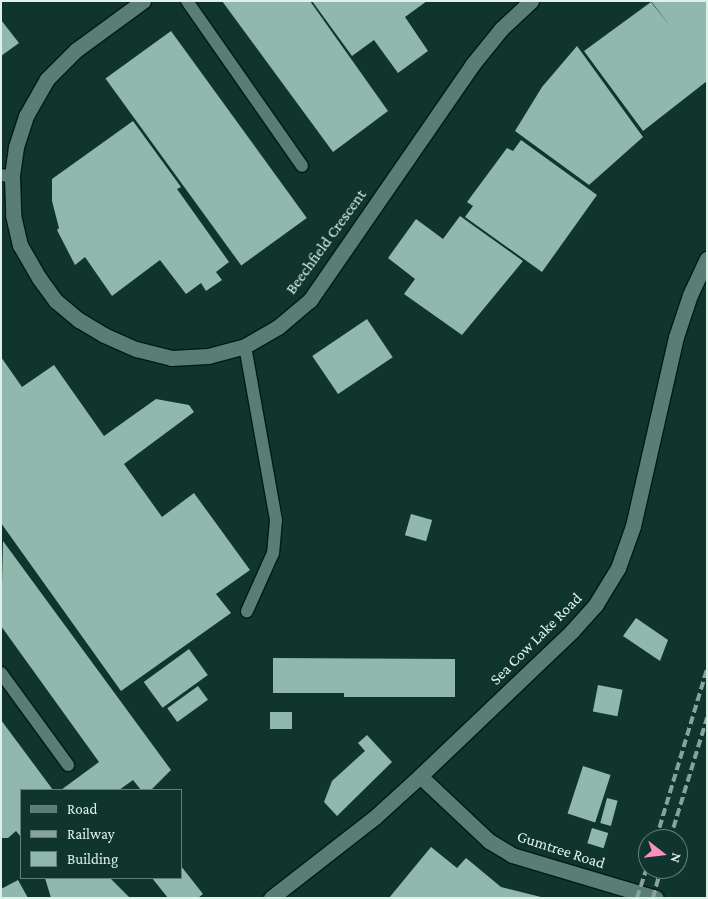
<!DOCTYPE html>
<html>
<head>
<meta charset="utf-8">
<style>
  body { margin:0 }
  #map { position:relative; width:708px; height:899px; overflow:hidden; background:#10352c; font-family:"Crimson Pro",serif }
  div>[style] { position:absolute }
  .building>* { inset:0; background:#91b8ac; transform-origin:0 0 }
  .roads { filter:drop-shadow(1px 0 #011b14) drop-shadow(-1px 0 #011b14) drop-shadow(0 1px #011b14) drop-shadow(0 -1px #011b14) }
  .lane>* { height:12px; margin:-6px; padding:0 6px; transform-origin:6px; border-radius:6px; background:#597e73 }
  .street>* { height:15px; margin:-7.5px; padding:0 7.5px; transform-origin:7.5px; border-radius:7.5px; background:#597e73 }
  .rail>* { height:4px; margin-top:-2px; transform-origin:0; background:repeating-linear-gradient(90deg,#88a39c 0 8px,transparent 0 12px) }
  span { translate:-50% -50%; white-space:nowrap; text-align:center; line-height:1.15; -webkit-text-stroke:5px #10352c; paint-order:stroke }
  .street-label { font-size:16px; color:#def2eb }
  .frame { position:absolute; inset:0; border:2px solid #def2eb; pointer-events:none }
  .legend { position:absolute; left:20px; top:789px; width:162px; height:90px; box-sizing:border-box; background:#10352c; border:1px solid #628178; margin:0; padding:6px 9px; list-style:none; font-size:15px; color:#def2eb }
  .legend li { display:flex; align-items:center; gap:10px; height:25px }
  .legend b { width:25px; border:1px solid #628178 }
  .north { position:absolute; left:638px; top:829px; width:50px; height:50px; box-sizing:border-box; background:#10352c; border:1px solid #628178; border-radius:50%; rotate:106deg; font-size:14px; font-weight:700; line-height:20px; text-align:center; color:#def2eb }
  .north::after { content:''; display:block; margin:auto; width:18px; height:22px; background:#fe8ebd; clip-path:polygon(50% 0,100% 100%,50% 72%,0 100%) }
</style>
</head>
<body>
<div id="map">
  <div class="building">
    <div style="clip-path:polygon(222px 1px,310px 1px,388px 111px,333px 152px)"></div>
    <div style="clip-path:polygon(312px 1px,427px 1px,405px 17px,428px 51px,398px 73px,374px 40px,352px 56px)"></div>
    <div style="clip-path:polygon(651px 1px,707px 2px,707px 81px,643px 131px,584px 51px,651px 2px,670px 26px)"></div>
    <div style="clip-path:polygon(1px 20px,19px 43px,1px 56px)"></div>
    <div style="left:171px;top:31px;width:231px;height:81px;rotate:54deg"></div>
    <div style="clip-path:polygon(577px 46px,643px 137px,589px 185px,515px 131px,542px 87px)"></div>
    <div style="clip-path:polygon(133px 121px,181px 187px,177px 189px,229px 262px,216px 272px,222px 280px,206px 291px,201px 283px,186px 294px,160px 260px,112px 296px,85px 257px,75px 265px,57px 230px,59px 228px,52px 201px,52px 179px)"></div>
    <div style="clip-path:polygon(521px 140px,597px 195px,542px 272px,465px 217px,473px 206px,467px 202px,507px 148px,513px 151px)"></div>
    <div style="clip-path:polygon(460px 216px,523px 261px,462px 335px,404px 294px,415px 279px,388px 258px,416px 219px,443px 239px)"></div>
    <div style="left:367px;top:319px;width:46px;height:66px;rotate:56deg"></div>
    <div style="clip-path:polygon(1px 357px,22px 387px,54px 365px,104px 436px,156px 399px,189px 405px,194px 412px,124px 464px,162px 517px,194px 493px,250px 570px,216px 594px,231px 613px,121px 691px,1px 523px)"></div>
    <div style="left:411px;top:514px;width:22px;height:22px;rotate:16deg"></div>
    <div style="clip-path:polygon(3px 541px,171px 770px,151px 790px,141px 790px,133px 780px,119px 790px,61px 790px,99px 762px,1px 626px)"></div>
    <div style="clip-path:polygon(636px 618px,668px 640px,660px 661px,623px 636px)"></div>
    <div style="left:189px;top:649px;width:32px;height:56px;rotate:54deg"></div>
    <div style="clip-path:polygon(273px 658px,455px 659px,455px 697px,344px 697px,344px 693px,273px 693px)"></div>
    <div style="left:598px;top:685px;width:25px;height:27px;rotate:11deg"></div>
    <div style="left:198px;top:686px;width:17px;height:38px;rotate:54deg"></div>
    <div style="left:270px;top:712px;width:22px;height:17px"></div>
    <div style="clip-path:polygon(1px 720px,53px 790px,21px 790px,21px 837px,16px 831px,8px 838px,1px 838px)"></div>
    <div style="clip-path:polygon(367px 735px,392px 762px,337px 816px,324px 802px,332px 781px,365px 751px,358px 743px)"></div>
    <div style="left:583px;top:766px;width:29px;height:50px;rotate:18deg"></div>
    <div style="left:607px;top:798px;width:11px;height:26px;rotate:15deg"></div>
    <div style="left:592px;top:828px;width:17px;height:16px;rotate:17deg"></div>
    <div style="clip-path:polygon(431px 847px,457px 868px,466px 858px,501px 887px,545px 898px,389px 898px)"></div>
    <div style="clip-path:polygon(181px 866px,203px 894px,198px 898px,168px 898px,152px 878px,181px 878px)"></div>
    <div style="clip-path:polygon(45px 878px,110px 878px,130px 898px,51px 898px)"></div>
    <div style="clip-path:polygon(18px 880px,28px 898px,1px 898px,1px 889px)"></div>
  </div>
  <div class="roads">
    <div class="lane">
      <div style="left:187px;top:1px;width:201px;rotate:55.1deg"></div>
      <div style="left:1px;top:175px;width:11px;rotate:10deg"></div>
      <div style="left:245px;top:346px;width:177px;rotate:79.9deg"></div>
      <div style="left:276px;top:520px;width:33px;rotate:95deg"></div>
      <div style="left:273px;top:553px;width:64px;rotate:114.1deg"></div>
      <div style="left:1px;top:673px;width:114px;rotate:53.9deg"></div>
    </div>
    <div class="street">
      <div style="left:143px;top:1px;width:83px;rotate:143.8deg"></div>
      <div style="left:76px;top:50px;width:41px;rotate:135deg"></div>
      <div style="left:47px;top:79px;width:43px;rotate:119.6deg"></div>
      <div style="left:26px;top:116px;width:33px;rotate:108deg"></div>
      <div style="left:16px;top:147px;width:30px;rotate:98deg"></div>
      <div style="left:12px;top:177px;width:38px;rotate:88deg"></div>
      <div style="left:13px;top:215px;width:31px;rotate:77deg"></div>
      <div style="left:20px;top:245px;width:38px;rotate:60deg"></div>
      <div style="left:39px;top:278px;width:29px;rotate:54deg"></div>
      <div style="left:56px;top:301px;width:30px;rotate:40deg"></div>
      <div style="left:79px;top:320px;width:29px;rotate:31deg"></div>
      <div style="left:104px;top:335px;width:35px;rotate:24deg"></div>
      <div style="left:136px;top:349px;width:36px;rotate:14deg"></div>
      <div style="left:171px;top:358px;width:37px;rotate:-3deg"></div>
      <div style="left:208px;top:356px;width:38px;rotate:-15deg"></div>
      <div style="left:245px;top:346px;width:38px;rotate:-30deg"></div>
      <div style="left:278px;top:327px;width:42px;rotate:-40.2deg"></div>
      <div style="left:310px;top:300px;width:285px;rotate:-55.4deg"></div>
      <div style="left:472px;top:65px;width:46px;rotate:-51.1deg"></div>
      <div style="left:501px;top:29px;width:41px;rotate:-43deg"></div>
      <div style="left:420px;top:776px;width:95px;rotate:43.3deg"></div>
      <div style="left:489px;top:841px;width:27px;rotate:31deg"></div>
      <div style="left:512px;top:855px;width:150px;rotate:16.6deg"></div>
      <div style="left:271px;top:898px;width:132px;rotate:-37.9deg"></div>
      <div style="left:375px;top:817px;width:61px;rotate:-42.3deg"></div>
      <div style="left:420px;top:776px;width:210px;rotate:-43.6deg"></div>
      <div style="left:572px;top:631px;width:36px;rotate:-48deg"></div>
      <div style="left:596px;top:604px;width:42px;rotate:-58.6deg"></div>
      <div style="left:618px;top:568px;width:45px;rotate:-70.3deg"></div>
      <div style="left:633px;top:526px;width:194px;rotate:-77.2deg"></div>
      <div style="left:676px;top:337px;width:44px;rotate:-71.6deg"></div>
      <div style="left:690px;top:295px;width:40px;rotate:-65deg"></div>
    </div>
  </div>
  <div class="rail">
    <div style="left:656px;top:839px;width:177px;rotate:-73.3deg"></div>
    <div style="left:670px;top:839px;width:127px;rotate:-73deg"></div>
    <div style="left:637px;top:898px;width:35px;rotate:-72deg"></div>
    <div style="left:653px;top:898px;width:30px;rotate:-75deg"></div>
  </div>
  <div class="street-label">
    <span style="left:326px;top:242px;rotate:-54deg">Beechfield Crescent</span>
    <span style="left:536px;top:639px;rotate:-45deg">Sea Cow Lake Road</span>
    <span style="left:561px;top:850px;rotate:18deg">Gumtree Road</span>
  </div>
  <div class="frame"></div>
  <ul class="legend">
  <li><b style="height:6px;background:#597e73"></b>Road</li>
  <li><b style="height:6px;background:#88a39c"></b>Railway</li>
  <li><b style="height:14px;background:#91b8ac"></b>Building</li>
  </ul>
  <div class="north">N</div>
</div>
</body>
</html>
